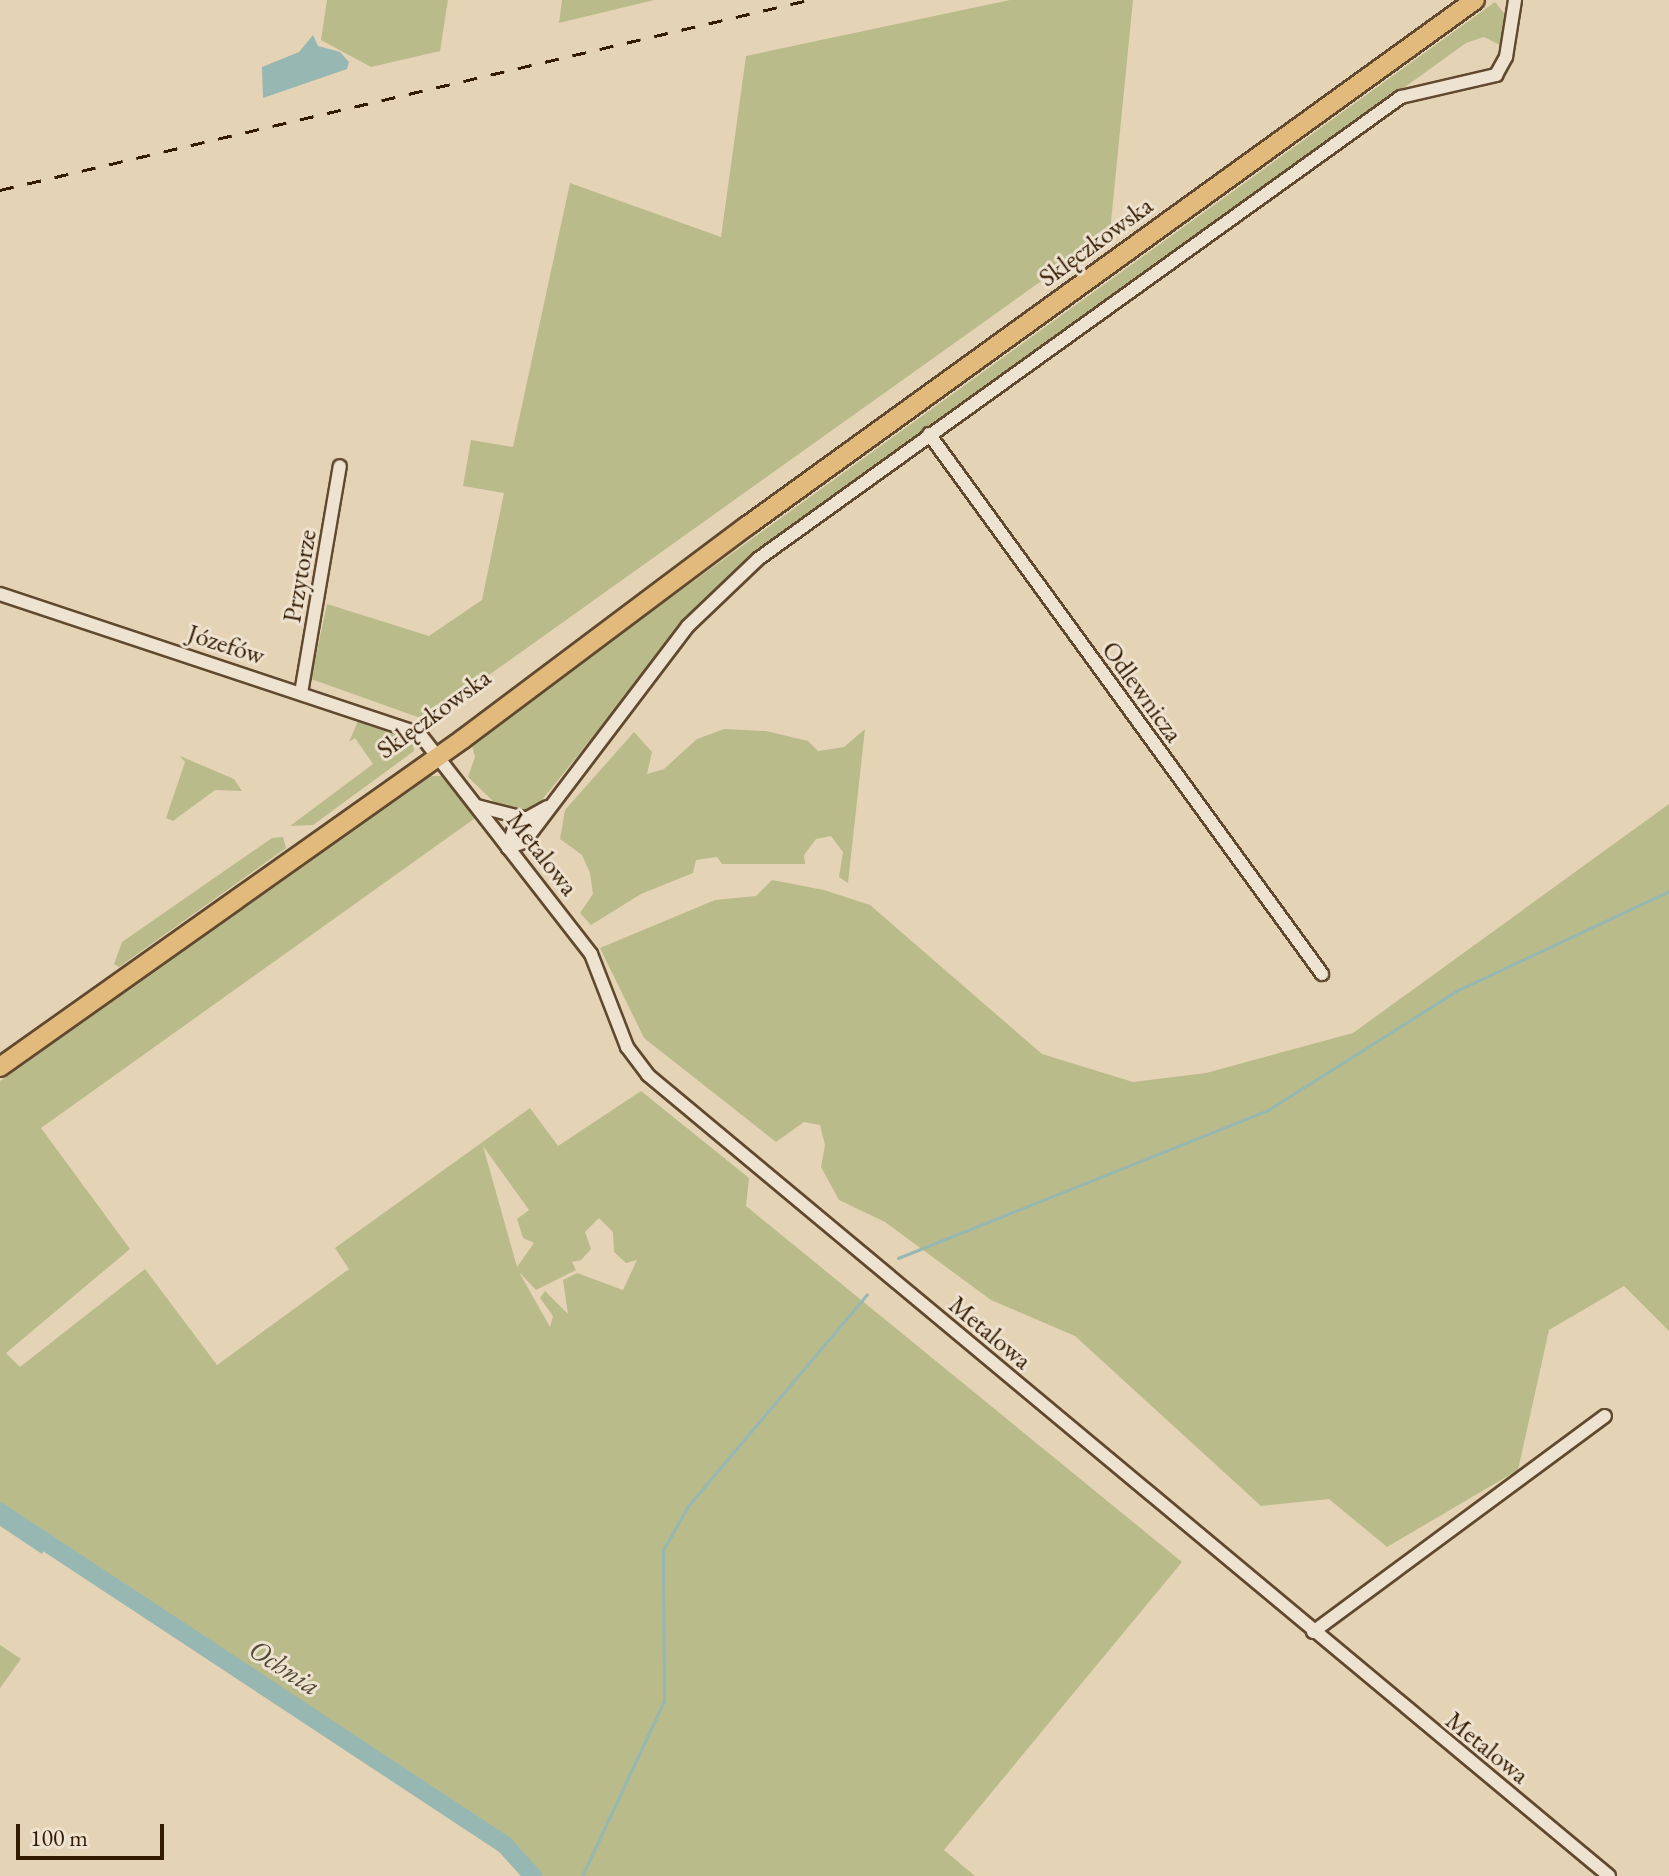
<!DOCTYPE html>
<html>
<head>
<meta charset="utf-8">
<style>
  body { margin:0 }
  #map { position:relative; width:1669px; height:1876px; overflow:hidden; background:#e5d3b6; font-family:"EB Garamond",serif }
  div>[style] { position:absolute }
  .green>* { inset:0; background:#babb8a }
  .water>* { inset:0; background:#96b7b2 }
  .stream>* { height:3px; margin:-1.5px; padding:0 1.5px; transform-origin:1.5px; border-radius:1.5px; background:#96b7b2 }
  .river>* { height:18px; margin:-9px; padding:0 9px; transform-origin:9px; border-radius:9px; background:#96b7b2 }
  .roads { filter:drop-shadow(2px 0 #60492e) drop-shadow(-2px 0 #60492e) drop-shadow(0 2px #60492e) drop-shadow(0 -2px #60492e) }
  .street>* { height:12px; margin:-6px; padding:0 6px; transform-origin:6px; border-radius:6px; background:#eee2d0 }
  .primary>* { height:18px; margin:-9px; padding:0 9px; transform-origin:9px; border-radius:9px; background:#e2ba7b }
  .rail>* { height:3px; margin-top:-1.5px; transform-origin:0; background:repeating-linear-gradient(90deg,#331b00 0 14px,transparent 0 28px) }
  span { translate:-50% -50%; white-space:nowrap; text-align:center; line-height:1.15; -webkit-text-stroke:6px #eee2d0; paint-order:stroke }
  .street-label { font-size:26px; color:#331b00 }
  .water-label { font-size:28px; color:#514a35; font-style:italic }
  .scale { position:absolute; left:16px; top:1824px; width:148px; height:36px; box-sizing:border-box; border:4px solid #331b00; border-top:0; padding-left:10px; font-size:24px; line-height:28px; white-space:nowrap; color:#331b00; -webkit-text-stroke:6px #eee2d0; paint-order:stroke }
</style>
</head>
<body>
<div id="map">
  <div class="green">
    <div style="clip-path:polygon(327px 0,448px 0,440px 51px,371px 67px,321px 40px)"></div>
    <div style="clip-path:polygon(562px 0,654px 0,559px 23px)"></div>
    <div style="clip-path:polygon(1010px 0,1133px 0,1110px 232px,426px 720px,311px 679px,327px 604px,429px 636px,482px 600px,504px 493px,463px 486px,471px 440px,513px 447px,570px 183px,721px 237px,746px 56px)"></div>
    <div style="clip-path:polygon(1495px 2px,1511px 22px,1504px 47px,1484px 37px,1466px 43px,755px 556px,676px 634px,537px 806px,522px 811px,497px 805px,468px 777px,475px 757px,471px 742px)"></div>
    <div style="clip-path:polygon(358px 721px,411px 734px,414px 751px,313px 825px,290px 826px,373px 764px,355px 738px,349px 742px)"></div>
    <div style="clip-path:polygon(724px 729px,766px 731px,808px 741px,818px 751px,844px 747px,865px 729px,848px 883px,839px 877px,843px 852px,831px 836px,816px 839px,804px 855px,805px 864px,722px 864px,717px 857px,696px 860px,693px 873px,641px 894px,591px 925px,580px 913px,593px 894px,590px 873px,582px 855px,560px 839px,565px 810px,634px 732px,652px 752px,647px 774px,664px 769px,697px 739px)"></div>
    <div style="clip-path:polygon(180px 756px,234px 779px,242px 791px,215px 790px,173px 821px,166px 818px,185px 762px)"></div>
    <div style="clip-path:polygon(evenodd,426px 776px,448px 776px,478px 816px,41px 1128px,130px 1249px,6px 1353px,20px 1367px,145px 1269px,217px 1365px,349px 1269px,335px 1248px,530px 1108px,558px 1146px,641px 1091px,749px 1178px,746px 1206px,1182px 1562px,944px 1850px,975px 1876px,535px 1876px,504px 1839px,0 1505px,0 1081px,426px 776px,483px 1146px,529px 1210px,517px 1219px,523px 1238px,534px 1243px,517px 1267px,483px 1146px,426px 776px,599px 1218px,613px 1232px,614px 1252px,626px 1263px,637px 1260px,623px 1290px,577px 1273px,563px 1280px,568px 1314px,545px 1291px,540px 1298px,553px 1316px,550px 1327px,519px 1272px,536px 1290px,576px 1270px,572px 1262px,581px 1260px,591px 1249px,585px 1232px,599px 1218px)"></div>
    <div style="clip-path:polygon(1669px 804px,1669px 1331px,1624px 1286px,1549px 1330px,1518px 1470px,1387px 1547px,1329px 1499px,1261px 1506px,1075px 1336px,991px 1300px,885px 1222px,839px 1200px,821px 1167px,825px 1145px,820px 1125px,804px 1122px,776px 1142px,644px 1038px,600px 948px,715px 900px,756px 896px,772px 880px,824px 890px,870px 905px,1042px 1054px,1133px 1082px,1206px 1073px,1353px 1033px)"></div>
    <div style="clip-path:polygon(283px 837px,286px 848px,119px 967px,114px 964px,122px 942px,272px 838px)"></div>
    <div style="clip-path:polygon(0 1645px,21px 1659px,0 1688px)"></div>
  </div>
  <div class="water">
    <div style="clip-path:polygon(313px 35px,318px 46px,340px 52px,349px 62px,347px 69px,263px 98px,262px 67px,299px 52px)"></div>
    <div style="clip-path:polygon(0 1505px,49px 1537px,42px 1554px,0 1526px)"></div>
  </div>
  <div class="stream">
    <div style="left:898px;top:1258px;width:399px;rotate:-21.8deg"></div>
    <div style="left:1268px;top:1110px;width:225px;rotate:-32.3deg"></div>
    <div style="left:1458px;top:990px;width:233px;rotate:-25.1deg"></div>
    <div style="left:582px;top:1876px;width:193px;rotate:-64.9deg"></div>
    <div style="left:664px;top:1701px;width:151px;rotate:-90.4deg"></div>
    <div style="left:663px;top:1550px;width:51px;rotate:-60.4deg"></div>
    <div style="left:688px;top:1506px;width:277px;rotate:-49.8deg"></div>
  </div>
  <div class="river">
    <div style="left:0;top:1512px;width:605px;rotate:33.4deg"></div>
    <div style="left:505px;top:1845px;width:42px;rotate:47.9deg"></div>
  </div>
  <div class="roads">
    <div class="street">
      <div style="left:929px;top:434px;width:668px;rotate:53.95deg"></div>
      <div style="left:0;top:594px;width:441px;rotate:18.4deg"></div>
      <div style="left:419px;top:733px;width:280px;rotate:52.1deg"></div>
      <div style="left:591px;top:954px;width:100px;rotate:68.8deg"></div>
      <div style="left:627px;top:1047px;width:35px;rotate:53deg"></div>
      <div style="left:648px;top:1075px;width:1251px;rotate:39.81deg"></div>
      <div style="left:301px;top:693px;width:230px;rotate:-80.3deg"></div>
      <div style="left:477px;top:806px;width:49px;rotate:14.3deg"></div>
      <div style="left:508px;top:848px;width:17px;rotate:-21deg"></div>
      <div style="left:524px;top:842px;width:271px;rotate:-52.8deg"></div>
      <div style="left:688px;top:626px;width:97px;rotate:-43.7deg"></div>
      <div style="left:758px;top:559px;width:792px;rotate:-35.7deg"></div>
      <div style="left:1401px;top:97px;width:98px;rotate:-13deg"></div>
      <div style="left:1496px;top:75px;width:21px;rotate:-61deg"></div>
      <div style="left:1506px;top:57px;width:58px;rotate:-81deg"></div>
      <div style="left:508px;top:848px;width:24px;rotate:-73deg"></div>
      <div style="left:515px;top:825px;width:37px;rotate:-29deg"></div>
      <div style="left:1313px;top:1632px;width:363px;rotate:-36.5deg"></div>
    </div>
    <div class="primary">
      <div style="left:0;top:1067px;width:567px;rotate:-35.31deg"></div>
      <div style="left:463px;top:739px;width:355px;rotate:-36.9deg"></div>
      <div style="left:747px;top:526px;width:898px;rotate:-35.85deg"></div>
    </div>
  </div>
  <div class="rail">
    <div style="left:0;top:190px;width:830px;rotate:-13.23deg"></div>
  </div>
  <div class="street-label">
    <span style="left:1096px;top:242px;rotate:-36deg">Sklęczkowska</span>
    <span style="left:300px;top:576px;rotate:-80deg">Przytorze</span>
    <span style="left:226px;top:645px;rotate:18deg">Józefów</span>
    <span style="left:1142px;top:692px;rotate:54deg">Odlewnicza</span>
    <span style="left:434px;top:714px;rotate:-36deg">Sklęczkowska</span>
    <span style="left:542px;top:854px;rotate:52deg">Metalowa</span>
    <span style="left:990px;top:1333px;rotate:40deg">Metalowa</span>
    <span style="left:1487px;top:1748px;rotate:39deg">Metalowa</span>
  </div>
  <div class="water-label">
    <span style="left:285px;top:1667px;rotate:33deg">Ochnia</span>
  </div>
  <div class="scale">100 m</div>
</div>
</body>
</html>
